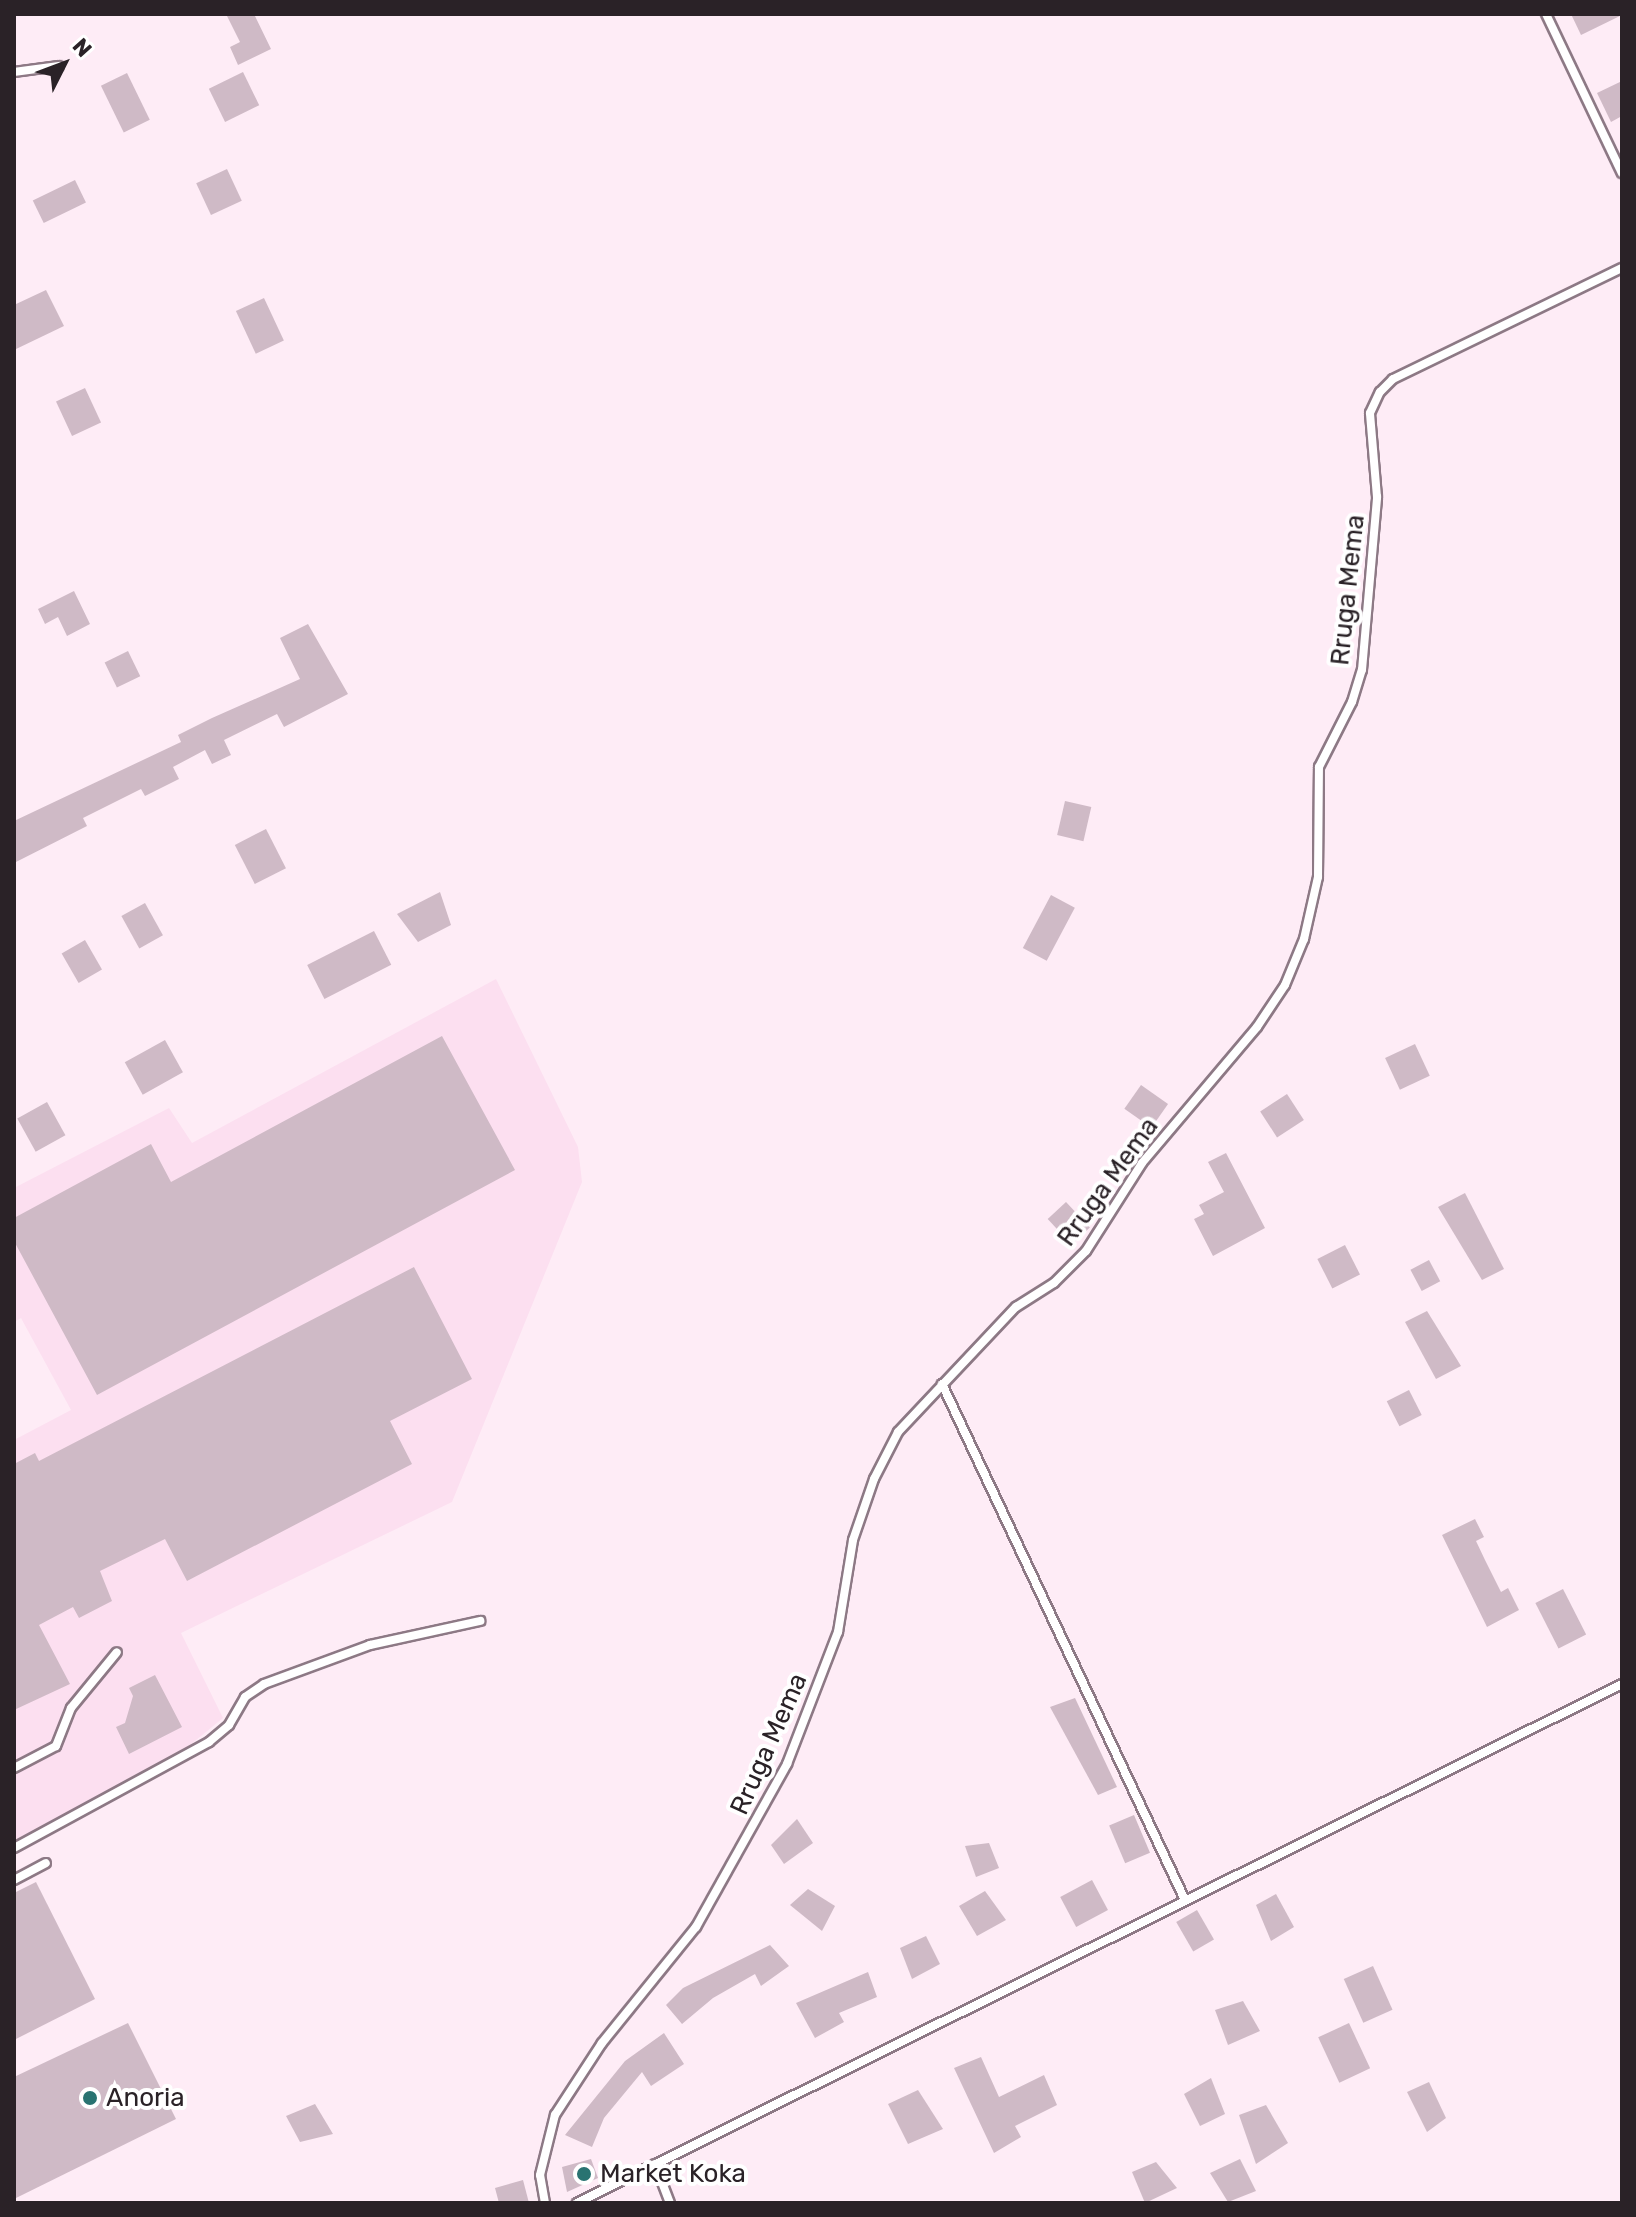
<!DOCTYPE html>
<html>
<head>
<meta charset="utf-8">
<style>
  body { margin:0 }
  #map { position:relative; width:1636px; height:2217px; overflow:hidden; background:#feecf6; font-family:Rubik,sans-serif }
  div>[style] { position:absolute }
  .built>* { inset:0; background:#fcdff0 }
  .building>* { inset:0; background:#cfbac6; transform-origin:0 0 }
  .roads { filter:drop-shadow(2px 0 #8d7985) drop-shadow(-2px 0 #8d7985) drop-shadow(0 2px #8d7985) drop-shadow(0 -2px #8d7985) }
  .service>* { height:8px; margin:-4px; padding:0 4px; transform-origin:4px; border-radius:4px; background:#fff }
  .dots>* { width:22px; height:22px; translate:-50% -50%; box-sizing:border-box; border:4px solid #fff; border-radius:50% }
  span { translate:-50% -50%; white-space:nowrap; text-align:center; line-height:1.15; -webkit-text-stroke:8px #fff; paint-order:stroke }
  .street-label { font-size:26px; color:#2a2227 }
  .poi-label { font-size:26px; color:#2a2227 }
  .left { translate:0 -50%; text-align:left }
  .frame { position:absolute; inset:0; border:16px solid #2a2227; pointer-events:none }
  .north { position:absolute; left:24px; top:24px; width:80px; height:80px; -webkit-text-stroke:6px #fff; paint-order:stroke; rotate:48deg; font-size:22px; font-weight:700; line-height:32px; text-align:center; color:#2a2227 }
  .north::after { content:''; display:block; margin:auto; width:28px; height:36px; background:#2a2227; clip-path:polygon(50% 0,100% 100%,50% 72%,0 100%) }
</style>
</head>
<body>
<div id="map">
  <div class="built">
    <div style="clip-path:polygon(496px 979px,578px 1147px,582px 1182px,452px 1502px,181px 1633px,223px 1718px,190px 1745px,14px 1841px,14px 1440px,71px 1410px,21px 1318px,14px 1322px,14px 1188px,169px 1108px,192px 1143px)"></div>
  </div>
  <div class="building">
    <div style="clip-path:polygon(226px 14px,254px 14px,271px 49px,238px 65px,230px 47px,240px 42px)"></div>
    <div style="clip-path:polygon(1571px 14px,1622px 14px,1622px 15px,1581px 35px)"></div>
    <div style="left:243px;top:72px;width:37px;height:38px;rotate:64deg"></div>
    <div style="left:127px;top:73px;width:52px;height:29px;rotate:64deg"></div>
    <div style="clip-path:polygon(1622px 81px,1622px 116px,1611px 122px,1597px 93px)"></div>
    <div style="left:227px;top:169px;width:35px;height:34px;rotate:65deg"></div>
    <div style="left:75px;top:180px;width:25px;height:47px;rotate:64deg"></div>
    <div style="clip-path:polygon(46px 290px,64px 326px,14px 350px,14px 305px)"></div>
    <div style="left:264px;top:298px;width:47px;height:31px;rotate:65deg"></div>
    <div style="left:85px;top:388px;width:38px;height:32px;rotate:65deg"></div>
    <div style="clip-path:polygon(74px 591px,90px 624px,67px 636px,58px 617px,45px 624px,38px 609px)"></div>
    <div style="clip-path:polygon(308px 624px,348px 694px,284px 727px,277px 714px,224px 740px,231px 755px,212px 764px,205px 750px,173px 767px,179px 779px,145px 796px,141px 789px,83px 818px,87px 826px,14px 863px,14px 821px,181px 742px,178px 735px,212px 718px,300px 679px,280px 638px)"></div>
    <div style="left:128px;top:651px;width:28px;height:26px;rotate:64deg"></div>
    <div style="left:1065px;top:801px;width:27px;height:35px;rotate:13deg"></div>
    <div style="left:266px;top:829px;width:44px;height:35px;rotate:63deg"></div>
    <div style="clip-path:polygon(440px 892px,451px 925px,418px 942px,397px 914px)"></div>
    <div style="left:1051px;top:895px;width:27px;height:60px;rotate:28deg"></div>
    <div style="left:145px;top:903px;width:37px;height:27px;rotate:61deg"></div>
    <div style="left:374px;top:931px;width:38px;height:75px;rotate:63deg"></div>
    <div style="left:85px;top:940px;width:34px;height:27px;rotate:60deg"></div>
    <div style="clip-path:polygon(442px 1036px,515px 1170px,97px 1395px,14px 1241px,14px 1218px,151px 1144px,171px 1182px)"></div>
    <div style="left:165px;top:1040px;width:37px;height:46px;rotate:61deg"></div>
    <div style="left:1415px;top:1044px;width:35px;height:33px;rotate:65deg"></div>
    <div style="left:1141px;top:1085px;width:33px;height:29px;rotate:35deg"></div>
    <div style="left:1287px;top:1094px;width:31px;height:32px;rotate:57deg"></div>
    <div style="left:47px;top:1102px;width:38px;height:34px;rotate:61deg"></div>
    <div style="clip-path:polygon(1226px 1153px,1265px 1228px,1213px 1256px,1194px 1219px,1204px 1214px,1199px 1205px,1224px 1192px,1208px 1162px)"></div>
    <div style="clip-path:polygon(1465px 1193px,1504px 1269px,1482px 1280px,1438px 1207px)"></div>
    <div style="left:1066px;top:1202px;width:35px;height:25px;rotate:47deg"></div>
    <div style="left:1345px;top:1245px;width:33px;height:31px;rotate:63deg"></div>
    <div style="left:1429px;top:1260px;width:24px;height:21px;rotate:62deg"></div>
    <div style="clip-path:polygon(414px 1267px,472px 1379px,390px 1421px,412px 1464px,187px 1581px,165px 1539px,100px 1571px,112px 1601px,79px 1618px,73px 1607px,39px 1625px,70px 1684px,14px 1710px,14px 1464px,35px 1453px,39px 1461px)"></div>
    <div style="clip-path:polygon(1427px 1311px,1461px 1366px,1436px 1379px,1405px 1322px)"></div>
    <div style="left:1409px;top:1390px;width:28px;height:25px;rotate:63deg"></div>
    <div style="clip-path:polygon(1475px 1519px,1484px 1537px,1476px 1541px,1485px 1560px,1501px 1592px,1508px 1588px,1519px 1610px,1487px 1627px,1442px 1535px)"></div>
    <div style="left:1563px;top:1589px;width:51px;height:31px;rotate:63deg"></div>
    <div style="clip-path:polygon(155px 1675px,182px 1727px,129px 1754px,116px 1727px,125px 1723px,133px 1696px,129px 1688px)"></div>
    <div style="clip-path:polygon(1075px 1698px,1117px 1787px,1098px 1795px,1050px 1707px)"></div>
    <div style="left:1134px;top:1815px;width:41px;height:27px;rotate:67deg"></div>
    <div style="clip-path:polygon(797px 1819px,813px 1843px,784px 1864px,771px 1845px)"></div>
    <div style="clip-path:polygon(989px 1843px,999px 1868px,976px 1877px,965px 1846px)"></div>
    <div style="left:1092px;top:1880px;width:34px;height:36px;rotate:62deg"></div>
    <div style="clip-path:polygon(36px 1882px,95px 1999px,14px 2040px,14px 1893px)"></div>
    <div style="clip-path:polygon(808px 1889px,835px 1906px,822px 1931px,790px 1905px)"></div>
    <div style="clip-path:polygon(985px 1891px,1006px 1920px,977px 1936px,959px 1906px)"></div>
    <div style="clip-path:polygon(1276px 1894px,1294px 1927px,1271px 1941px,1256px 1905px)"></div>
    <div style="left:1197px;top:1910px;width:34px;height:24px;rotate:60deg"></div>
    <div style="clip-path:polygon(926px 1936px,940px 1964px,912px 1979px,900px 1948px)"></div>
    <div style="clip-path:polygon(770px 1945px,789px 1966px,761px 1986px,755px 1974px,713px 1998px,682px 2024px,666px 2005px,683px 1988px)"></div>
    <div style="left:1373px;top:1966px;width:48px;height:32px;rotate:66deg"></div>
    <div style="clip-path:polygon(868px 1972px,877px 1997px,839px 2013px,844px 2022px,815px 2038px,796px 2003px)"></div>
    <div style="clip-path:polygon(1243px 2001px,1260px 2031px,1228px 2045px,1215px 2010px)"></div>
    <div style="clip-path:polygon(128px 2023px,176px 2119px,14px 2199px,14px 2077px)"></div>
    <div style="left:1349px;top:2023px;width:50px;height:34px;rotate:65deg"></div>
    <div style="clip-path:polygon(664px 2033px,684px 2064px,651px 2086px,642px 2072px,604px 2118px,592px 2147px,565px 2135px,625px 2061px)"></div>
    <div style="clip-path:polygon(981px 2057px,999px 2097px,1044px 2075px,1057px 2105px,1015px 2126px,1021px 2137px,994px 2153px,954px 2068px)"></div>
    <div style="clip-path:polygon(1211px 2078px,1225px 2114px,1200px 2126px,1184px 2094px)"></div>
    <div style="clip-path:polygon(1429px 2082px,1446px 2118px,1427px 2132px,1407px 2092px)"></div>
    <div style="clip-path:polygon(918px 2090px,943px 2129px,908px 2144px,888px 2104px)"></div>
    <div style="clip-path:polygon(315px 2104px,333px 2134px,300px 2142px,286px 2116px)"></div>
    <div style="clip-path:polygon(1266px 2105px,1288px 2143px,1256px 2164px,1239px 2115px)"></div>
    <div style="clip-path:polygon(591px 2159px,598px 2178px,567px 2192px,562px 2167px)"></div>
    <div style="clip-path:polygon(1240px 2159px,1256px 2191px,1228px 2202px,1210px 2173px)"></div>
    <div style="clip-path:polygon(1156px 2162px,1177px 2188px,1145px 2203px,1132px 2172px)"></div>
    <div style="clip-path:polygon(523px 2180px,529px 2203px,499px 2203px,495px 2188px)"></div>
  </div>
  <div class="roads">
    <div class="service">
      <div style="left:1546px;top:14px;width:176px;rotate:64.5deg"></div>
      <div style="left:14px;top:72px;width:45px;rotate:-7.6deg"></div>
      <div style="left:942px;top:1384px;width:570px;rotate:64.78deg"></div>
      <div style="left:14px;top:1768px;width:47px;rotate:-27.6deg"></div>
      <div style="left:56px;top:1746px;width:41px;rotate:-68.5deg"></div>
      <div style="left:71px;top:1708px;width:72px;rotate:-50.6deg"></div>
      <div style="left:14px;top:1848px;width:222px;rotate:-28.5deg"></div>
      <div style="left:209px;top:1742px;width:26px;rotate:-40deg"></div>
      <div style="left:229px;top:1725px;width:32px;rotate:-60deg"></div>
      <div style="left:245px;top:1697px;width:23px;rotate:-34deg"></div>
      <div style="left:264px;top:1684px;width:113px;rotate:-20.2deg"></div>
      <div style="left:370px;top:1645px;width:113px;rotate:-12.3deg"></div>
      <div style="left:14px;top:1880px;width:36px;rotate:-28deg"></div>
      <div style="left:655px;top:2164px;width:42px;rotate:69deg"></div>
      <div style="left:545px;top:2203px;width:28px;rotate:-100deg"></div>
      <div style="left:540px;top:2175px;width:62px;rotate:-76deg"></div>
      <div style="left:555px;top:2115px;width:86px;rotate:-56.9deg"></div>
      <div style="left:602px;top:2043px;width:149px;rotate:-51deg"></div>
      <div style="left:696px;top:1927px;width:187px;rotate:-60.8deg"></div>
      <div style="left:787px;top:1764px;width:142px;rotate:-68.9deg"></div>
      <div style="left:838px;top:1632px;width:93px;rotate:-80.7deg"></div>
      <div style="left:853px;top:1540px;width:65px;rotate:-71deg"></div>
      <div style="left:874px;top:1479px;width:53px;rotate:-62.9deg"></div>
      <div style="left:898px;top:1432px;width:172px;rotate:-46.7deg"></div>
      <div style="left:1016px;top:1307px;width:45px;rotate:-32.3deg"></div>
      <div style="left:1054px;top:1283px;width:45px;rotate:-45deg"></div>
      <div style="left:1086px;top:1251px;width:104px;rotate:-57.5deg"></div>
      <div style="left:1142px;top:1163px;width:178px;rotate:-49.8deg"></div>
      <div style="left:1257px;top:1027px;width:50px;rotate:-56.3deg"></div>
      <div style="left:1285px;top:985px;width:50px;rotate:-67.6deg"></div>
      <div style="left:1304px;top:939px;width:64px;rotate:-77.3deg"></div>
      <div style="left:1318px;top:877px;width:110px;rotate:-89.5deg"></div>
      <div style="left:1319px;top:767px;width:73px;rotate:-63.1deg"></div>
      <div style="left:1352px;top:702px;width:34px;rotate:-73deg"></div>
      <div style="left:1362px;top:670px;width:174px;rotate:-85deg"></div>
      <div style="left:1377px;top:497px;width:84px;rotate:-94.8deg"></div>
      <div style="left:1370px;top:413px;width:23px;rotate:-65deg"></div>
      <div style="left:1380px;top:392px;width:18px;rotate:-45deg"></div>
      <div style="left:1393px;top:379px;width:254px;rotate:-25.9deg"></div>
      <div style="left:577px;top:2203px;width:1167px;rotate:-26.41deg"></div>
    </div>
  </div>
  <div class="dots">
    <div style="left:90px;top:2098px;background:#297371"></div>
    <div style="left:584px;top:2174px;background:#297371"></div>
  </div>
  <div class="street-label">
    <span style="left:1348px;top:590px;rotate:-84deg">Rruga Mema</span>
    <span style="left:1108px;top:1182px;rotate:-54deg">Rruga Mema</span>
    <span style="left:769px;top:1744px;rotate:-66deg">Rruga Mema</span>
  </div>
  <div class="poi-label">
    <span class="left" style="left:106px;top:2098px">Anoria</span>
    <span class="left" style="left:600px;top:2174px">Market Koka</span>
  </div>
  <div class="frame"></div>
  <div class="north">N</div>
</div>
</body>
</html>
